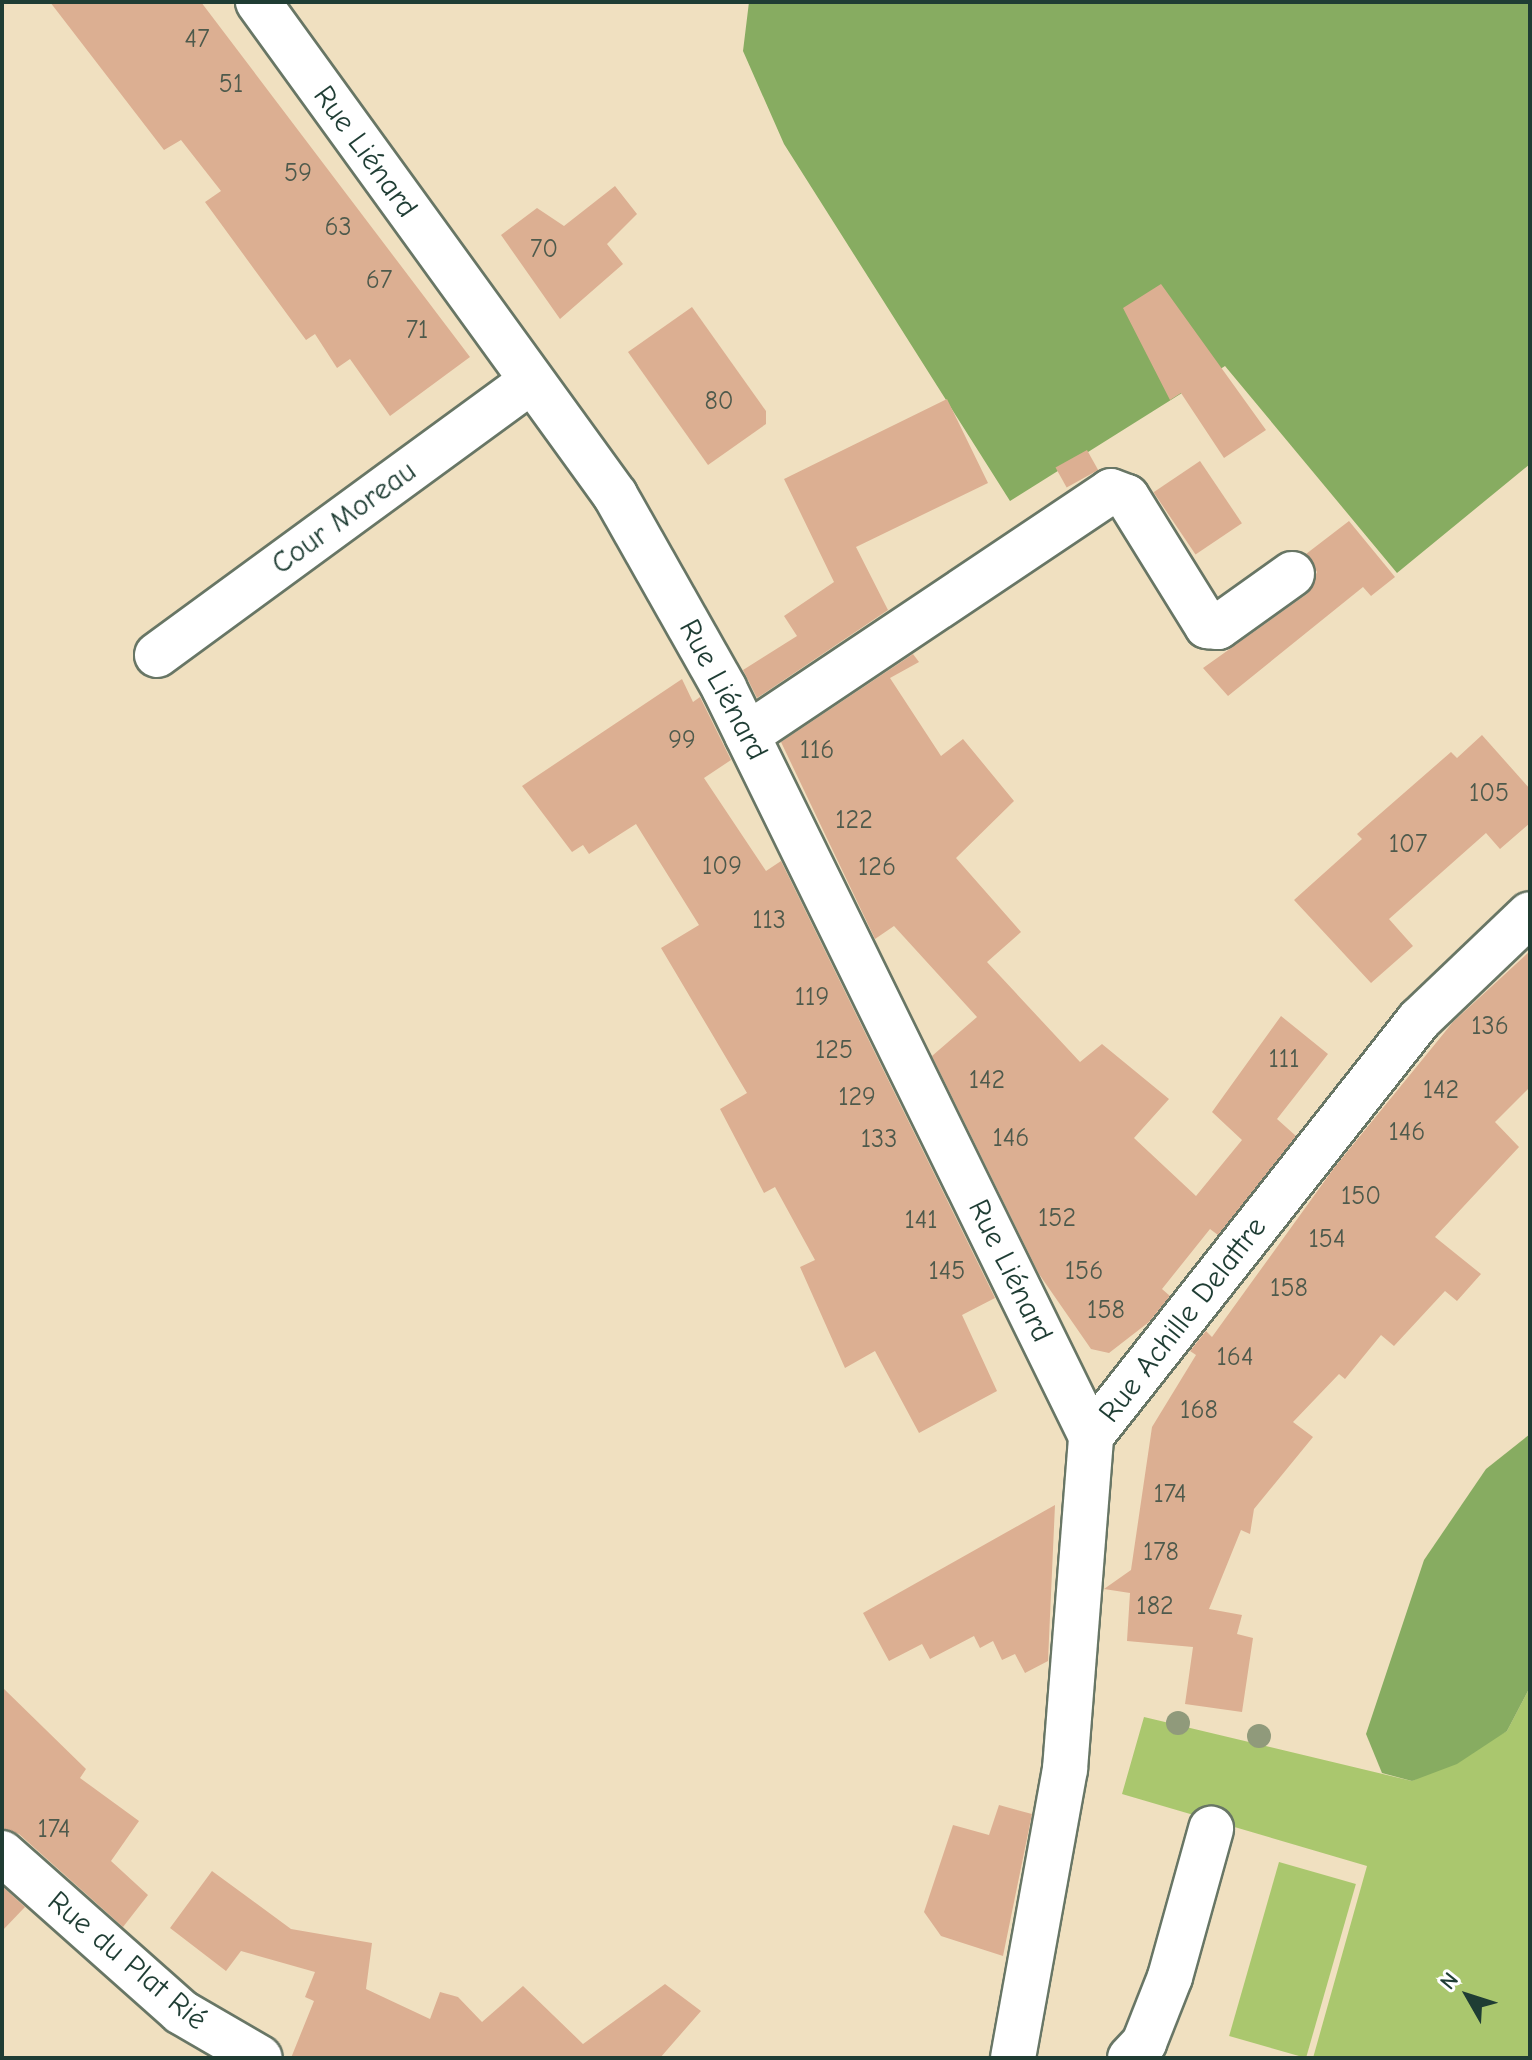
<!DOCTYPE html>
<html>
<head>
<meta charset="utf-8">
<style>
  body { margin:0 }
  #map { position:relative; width:1532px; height:2060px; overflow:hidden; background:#f0e0c0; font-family:"Comic Neue",sans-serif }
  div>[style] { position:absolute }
  .green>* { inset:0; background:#aac76e; transform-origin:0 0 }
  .forest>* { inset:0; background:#87ac61 }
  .building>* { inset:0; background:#dcaf92; transform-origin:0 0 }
  .roads { filter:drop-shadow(2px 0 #687665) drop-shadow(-2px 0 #687665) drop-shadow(0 2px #687665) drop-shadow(0 -2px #687665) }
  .minor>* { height:44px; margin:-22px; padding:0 22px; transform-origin:22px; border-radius:22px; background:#fff }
  .trees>* { width:24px; height:24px; margin:-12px; border-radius:50%; background:#909a7b }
  span { translate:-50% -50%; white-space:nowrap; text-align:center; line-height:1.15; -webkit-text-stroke:7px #fff; paint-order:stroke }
  .number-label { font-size:26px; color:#4e5a4c }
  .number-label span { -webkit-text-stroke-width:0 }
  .street-label { font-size:30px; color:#1f3d34 }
  .frame { position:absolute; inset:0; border:4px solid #1f3d34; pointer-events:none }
  .north { position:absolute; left:1428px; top:1956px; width:80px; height:80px; -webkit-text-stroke:6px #fff; paint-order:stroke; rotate:309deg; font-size:22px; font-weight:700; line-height:32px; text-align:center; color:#1f3d34 }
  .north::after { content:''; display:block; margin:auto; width:28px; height:36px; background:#1f3d34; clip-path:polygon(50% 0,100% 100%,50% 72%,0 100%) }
</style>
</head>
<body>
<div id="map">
  <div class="green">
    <div style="clip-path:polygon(1530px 1687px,1530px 2058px,1313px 2058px,1367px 1866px,1122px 1794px,1144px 1717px,1412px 1781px,1507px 1731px)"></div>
    <div style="left:1279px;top:1862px;width:80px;height:181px;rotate:16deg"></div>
  </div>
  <div class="forest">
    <div style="clip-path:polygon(749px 2px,1530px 2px,1530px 464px,1397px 573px,1225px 366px,1010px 501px,784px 144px,743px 51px)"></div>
    <div style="clip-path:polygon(1530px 1434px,1530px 1687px,1507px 1731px,1457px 1764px,1412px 1781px,1382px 1773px,1366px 1734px,1424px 1560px,1486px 1469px)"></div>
  </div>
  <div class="building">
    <div style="clip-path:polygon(50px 2px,201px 2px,470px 357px,390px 416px,350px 359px,337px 368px,315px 334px,306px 340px,205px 202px,221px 191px,181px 140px,164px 150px)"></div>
    <div style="clip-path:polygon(615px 186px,637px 214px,607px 244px,623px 264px,560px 319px,501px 235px,537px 208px,564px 226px)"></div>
    <div style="clip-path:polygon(1161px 284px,1266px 430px,1224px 458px,1181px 393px,1170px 400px,1123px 308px)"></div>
    <div style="clip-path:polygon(692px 307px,766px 411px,766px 424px,708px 465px,628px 352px)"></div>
    <div style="clip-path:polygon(947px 399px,988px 483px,856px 547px,888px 610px,757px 698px,743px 670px,797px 636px,784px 616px,834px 582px,784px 479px)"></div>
    <div style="left:1087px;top:450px;width:23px;height:36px;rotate:61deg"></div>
    <div style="left:1200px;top:461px;width:75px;height:56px;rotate:56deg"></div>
    <div style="clip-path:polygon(1349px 521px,1395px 577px,1371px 596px,1363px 587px,1228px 696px,1203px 668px,1307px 594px,1317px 572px,1306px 554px)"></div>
    <div style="clip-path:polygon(913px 654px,919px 662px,890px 678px,941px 756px,963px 739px,1014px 801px,956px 858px,1021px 932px,987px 962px,1080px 1062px,1102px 1044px,1169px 1099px,1134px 1138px,1196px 1196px,1242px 1140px,1212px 1112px,1281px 1016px,1328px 1054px,1277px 1119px,1296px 1136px,1218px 1235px,1210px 1229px,1162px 1289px,1170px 1296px,1149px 1322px,1109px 1353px,1091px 1349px,1039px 1274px,932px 1056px,977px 1017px,894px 926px,875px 939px,781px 742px)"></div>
    <div style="clip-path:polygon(682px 679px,693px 702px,700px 697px,731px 760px,704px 778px,766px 871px,781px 861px,995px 1298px,962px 1315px,997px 1391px,919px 1433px,875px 1351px,845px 1368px,800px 1267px,815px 1260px,775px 1187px,764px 1193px,720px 1109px,747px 1093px,661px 948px,699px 925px,636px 824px,589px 854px,583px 845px,572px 852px,522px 786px)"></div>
    <div style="clip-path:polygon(1482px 735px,1530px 789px,1530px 823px,1500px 849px,1486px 833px,1389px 919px,1413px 946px,1371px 983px,1294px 900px,1362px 839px,1357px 834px,1451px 752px,1457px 758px)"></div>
    <div style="clip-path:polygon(1530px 951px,1530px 1087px,1495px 1122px,1519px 1147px,1435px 1237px,1481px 1274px,1457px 1301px,1445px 1291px,1394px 1346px,1381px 1335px,1345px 1379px,1339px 1374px,1293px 1422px,1313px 1437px,1254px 1509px,1250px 1534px,1241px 1530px,1209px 1609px,1242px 1615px,1237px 1634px,1253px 1638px,1242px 1712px,1185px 1704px,1193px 1647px,1127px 1641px,1130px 1593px,1104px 1589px,1131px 1570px,1152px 1427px,1196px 1355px,1190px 1351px,1206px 1331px,1212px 1337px,1334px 1168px,1453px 1022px)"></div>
    <div style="clip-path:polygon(1055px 1505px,1048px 1661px,1025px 1673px,1015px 1654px,1002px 1660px,993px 1641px,980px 1648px,974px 1636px,930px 1659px,922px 1644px,889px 1661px,863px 1613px)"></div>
    <div style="clip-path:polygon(2px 1687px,86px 1769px,80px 1778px,139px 1821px,111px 1861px,148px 1895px,123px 1927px,19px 1834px,2px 1829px)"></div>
    <div style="clip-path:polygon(999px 1805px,1032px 1814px,1003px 1956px,941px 1936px,924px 1912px,953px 1825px,989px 1835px)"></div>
    <div style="clip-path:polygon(212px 1871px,291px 1929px,372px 1943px,366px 1989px,430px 2019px,440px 1992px,458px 1997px,482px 2022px,523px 1986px,583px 2044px,665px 1984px,701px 2011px,660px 2058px,291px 2058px,314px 2001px,305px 1997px,315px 1972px,241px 1951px,226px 1971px,170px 1928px)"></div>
    <div style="clip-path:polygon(2px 1886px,25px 1907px,2px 1931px)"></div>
  </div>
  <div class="roads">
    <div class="minor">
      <div style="left:258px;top:2px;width:609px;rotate:54.09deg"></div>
      <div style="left:615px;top:495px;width:222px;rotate:60.5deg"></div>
      <div style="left:724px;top:688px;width:833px;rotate:63.87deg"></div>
      <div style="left:157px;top:655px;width:462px;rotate:-36.2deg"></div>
      <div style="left:747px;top:735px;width:438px;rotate:-33.8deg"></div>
      <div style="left:1111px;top:491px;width:17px;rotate:21deg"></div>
      <div style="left:1127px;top:497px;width:152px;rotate:58.2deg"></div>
      <div style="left:1207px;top:626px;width:11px;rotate:5deg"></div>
      <div style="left:1218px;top:627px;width:91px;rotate:-35.6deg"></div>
      <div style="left:2px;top:1853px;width:239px;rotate:41.6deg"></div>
      <div style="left:181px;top:2012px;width:91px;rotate:30.2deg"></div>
      <div style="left:1013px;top:2058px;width:294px;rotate:-79.8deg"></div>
      <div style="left:1065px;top:1769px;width:334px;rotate:-85.5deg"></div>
      <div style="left:1091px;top:1436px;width:530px;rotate:-51.75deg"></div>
      <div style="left:1419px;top:1020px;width:153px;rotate:-43.7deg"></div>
      <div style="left:1130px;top:2058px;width:21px;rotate:-47deg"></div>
      <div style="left:1144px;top:2043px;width:71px;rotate:-68.5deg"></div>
      <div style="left:1170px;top:1977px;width:154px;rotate:-74.5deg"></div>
    </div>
  </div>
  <div class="trees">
    <div style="left:1178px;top:1723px"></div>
    <div style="left:1259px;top:1736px"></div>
  </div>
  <div class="number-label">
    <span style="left:197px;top:40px">47</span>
    <span style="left:231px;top:85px">51</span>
    <span style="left:298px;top:174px">59</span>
    <span style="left:338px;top:228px">63</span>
    <span style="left:544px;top:250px">70</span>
    <span style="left:379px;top:281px">67</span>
    <span style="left:417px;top:331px">71</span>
    <span style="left:719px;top:402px">80</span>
    <span style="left:682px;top:741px">99</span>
    <span style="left:817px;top:751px">116</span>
    <span style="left:1489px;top:794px">105</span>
    <span style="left:854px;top:821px">122</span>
    <span style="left:1408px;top:845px">107</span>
    <span style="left:722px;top:867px">109</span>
    <span style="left:877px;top:868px">126</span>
    <span style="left:769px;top:921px">113</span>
    <span style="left:812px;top:998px">119</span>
    <span style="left:1490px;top:1027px">136</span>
    <span style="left:834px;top:1051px">125</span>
    <span style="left:1284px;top:1060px">111</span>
    <span style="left:987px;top:1081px">142</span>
    <span style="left:1441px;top:1091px">142</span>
    <span style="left:857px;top:1098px">129</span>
    <span style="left:1407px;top:1133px">146</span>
    <span style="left:1011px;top:1139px">146</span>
    <span style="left:879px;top:1140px">133</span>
    <span style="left:1361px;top:1197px">150</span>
    <span style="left:1057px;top:1219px">152</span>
    <span style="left:921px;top:1221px">141</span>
    <span style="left:1327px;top:1240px">154</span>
    <span style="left:947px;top:1272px">145</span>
    <span style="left:1084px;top:1272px">156</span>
    <span style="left:1289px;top:1289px">158</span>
    <span style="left:1106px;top:1311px">158</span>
    <span style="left:1235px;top:1358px">164</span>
    <span style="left:1199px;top:1411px">168</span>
    <span style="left:1170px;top:1495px">174</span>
    <span style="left:1161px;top:1553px">178</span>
    <span style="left:1155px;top:1607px">182</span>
    <span style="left:54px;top:1830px">174</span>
  </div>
  <div class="street-label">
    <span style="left:365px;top:152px;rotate:54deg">Rue Liénard</span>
    <span style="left:344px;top:518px;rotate:-36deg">Cour Moreau</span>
    <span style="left:723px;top:690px;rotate:62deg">Rue Liénard</span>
    <span style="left:1010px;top:1271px;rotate:64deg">Rue Liénard</span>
    <span style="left:1183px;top:1320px;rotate:-52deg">Rue Achille Delattre</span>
    <span style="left:127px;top:1961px;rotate:40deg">Rue du Plat Rié</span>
  </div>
  <div class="frame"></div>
  <div class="north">N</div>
</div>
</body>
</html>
